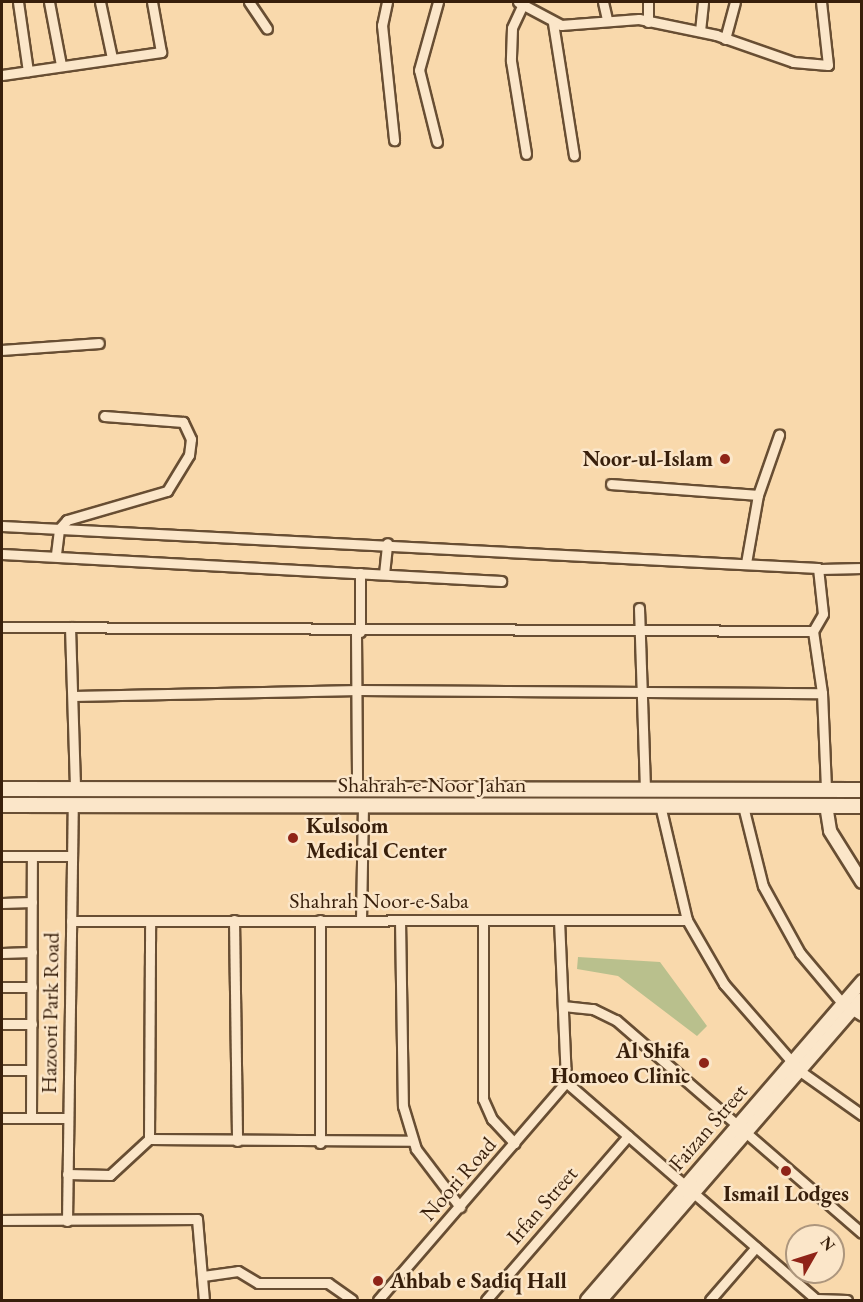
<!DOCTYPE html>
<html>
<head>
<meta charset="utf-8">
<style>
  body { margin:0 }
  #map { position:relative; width:863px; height:1302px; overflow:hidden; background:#f9d9ac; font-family:"EB Garamond",serif }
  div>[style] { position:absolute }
  .green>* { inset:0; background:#b9c08d }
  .roads { filter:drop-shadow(2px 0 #684e33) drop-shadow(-2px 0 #684e33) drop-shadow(0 2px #684e33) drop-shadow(0 -2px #684e33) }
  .minor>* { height:9px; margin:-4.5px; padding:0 4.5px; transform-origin:4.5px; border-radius:4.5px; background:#fbe6c9 }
  .tertiary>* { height:12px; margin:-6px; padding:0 6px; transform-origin:6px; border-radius:6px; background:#fbe6c9 }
  .secondary>* { height:14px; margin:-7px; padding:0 7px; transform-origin:7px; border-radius:7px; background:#fbe6c9 }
  .dots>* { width:16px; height:16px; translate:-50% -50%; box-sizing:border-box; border:3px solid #fbe6c9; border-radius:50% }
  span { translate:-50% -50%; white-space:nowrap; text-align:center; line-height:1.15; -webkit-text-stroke:5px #fbe6c9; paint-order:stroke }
  .poi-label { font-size:22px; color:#381f0b; font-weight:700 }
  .right { translate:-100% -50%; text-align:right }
  .left { translate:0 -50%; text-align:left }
  .street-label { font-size:22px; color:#381f0b }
  .frame { position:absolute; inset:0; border:3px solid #381f0b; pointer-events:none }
  .north { position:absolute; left:785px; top:1224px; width:60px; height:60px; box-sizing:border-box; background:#fbe6c9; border:2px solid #ad967d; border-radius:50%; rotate:51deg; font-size:16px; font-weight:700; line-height:24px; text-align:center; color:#381f0b }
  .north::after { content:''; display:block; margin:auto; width:21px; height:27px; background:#8f2418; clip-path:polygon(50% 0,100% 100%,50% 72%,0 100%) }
</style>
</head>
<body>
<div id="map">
  <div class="green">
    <div style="clip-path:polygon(578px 957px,660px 962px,707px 1026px,697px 1036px,618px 976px,577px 969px)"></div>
  </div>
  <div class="roads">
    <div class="minor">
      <div style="left:18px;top:2px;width:70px;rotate:81.8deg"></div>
      <div style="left:49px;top:2px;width:64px;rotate:79.2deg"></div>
      <div style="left:100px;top:2px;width:57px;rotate:77.9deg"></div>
      <div style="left:249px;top:2px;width:32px;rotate:56deg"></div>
      <div style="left:387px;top:2px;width:24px;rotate:102deg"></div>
      <div style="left:382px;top:25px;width:116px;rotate:84deg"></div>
      <div style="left:518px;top:2px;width:49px;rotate:28.1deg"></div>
      <div style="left:561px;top:25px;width:78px;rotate:-4.4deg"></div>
      <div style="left:639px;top:19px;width:79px;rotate:11.7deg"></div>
      <div style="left:716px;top:35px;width:82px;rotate:19.3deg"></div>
      <div style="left:793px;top:62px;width:35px;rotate:5deg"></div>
      <div style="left:828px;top:65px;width:63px;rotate:-96.3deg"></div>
      <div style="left:603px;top:2px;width:18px;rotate:77deg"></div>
      <div style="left:648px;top:2px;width:20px;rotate:90deg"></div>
      <div style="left:523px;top:4px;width:26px;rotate:115deg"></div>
      <div style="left:512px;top:28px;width:33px;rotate:92deg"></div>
      <div style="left:511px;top:61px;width:94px;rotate:80.8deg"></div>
      <div style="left:553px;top:23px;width:134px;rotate:81deg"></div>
      <div style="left:700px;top:31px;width:29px;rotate:-84deg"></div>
      <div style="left:725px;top:39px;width:38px;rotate:-75deg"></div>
      <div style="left:2px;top:75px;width:161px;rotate:-8.2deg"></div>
      <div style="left:161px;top:52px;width:51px;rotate:-100.2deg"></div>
      <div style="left:437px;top:142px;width:74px;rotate:-104deg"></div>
      <div style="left:419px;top:70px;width:71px;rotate:-74.4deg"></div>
      <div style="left:2px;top:350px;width:97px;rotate:-4.1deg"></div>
      <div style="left:611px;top:484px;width:147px;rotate:4.3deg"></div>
      <div style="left:2px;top:526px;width:817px;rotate:2.95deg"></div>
      <div style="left:818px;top:568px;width:46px;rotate:83.8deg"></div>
      <div style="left:823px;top:614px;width:20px;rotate:120deg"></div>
      <div style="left:813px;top:631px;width:63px;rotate:81.7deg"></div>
      <div style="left:822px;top:693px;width:97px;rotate:87.6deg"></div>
      <div style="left:2px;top:554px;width:500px;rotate:3.1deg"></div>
      <div style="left:56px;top:554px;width:25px;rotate:-83deg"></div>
      <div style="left:59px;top:529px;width:12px;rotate:-48deg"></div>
      <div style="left:67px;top:520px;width:104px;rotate:-16.2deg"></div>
      <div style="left:167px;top:491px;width:42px;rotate:-58.6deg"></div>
      <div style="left:189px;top:455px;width:16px;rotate:-83deg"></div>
      <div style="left:191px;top:439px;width:19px;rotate:-115deg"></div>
      <div style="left:183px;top:422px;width:79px;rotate:-175.7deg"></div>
      <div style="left:746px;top:563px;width:69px;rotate:-80deg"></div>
      <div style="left:758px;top:495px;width:64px;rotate:-70.7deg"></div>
      <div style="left:820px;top:569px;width:42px;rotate:-1.4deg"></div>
      <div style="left:360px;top:573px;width:59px;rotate:90deg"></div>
      <div style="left:384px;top:574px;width:31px;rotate:-84deg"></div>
      <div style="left:639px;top:608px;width:181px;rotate:88.1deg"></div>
      <div style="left:2px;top:627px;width:811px;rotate:0.28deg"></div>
      <div style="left:70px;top:627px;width:162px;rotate:88.2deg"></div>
      <div style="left:356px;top:632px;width:156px;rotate:89.6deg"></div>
      <div style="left:73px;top:696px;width:286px;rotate:-1.2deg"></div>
      <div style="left:359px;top:690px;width:463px;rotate:0.4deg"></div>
      <div style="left:660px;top:805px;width:118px;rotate:76.8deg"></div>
      <div style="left:687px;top:920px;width:74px;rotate:60deg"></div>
      <div style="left:724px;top:984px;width:116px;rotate:48.9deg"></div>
      <div style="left:800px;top:1071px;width:76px;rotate:35.4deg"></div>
      <div style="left:743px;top:806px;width:82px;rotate:76deg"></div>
      <div style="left:763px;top:886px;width:77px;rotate:61.1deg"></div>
      <div style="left:800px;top:953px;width:67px;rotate:49.9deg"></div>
      <div style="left:843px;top:1004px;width:22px;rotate:32deg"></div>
      <div style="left:2px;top:856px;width:69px"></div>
      <div style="left:2px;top:903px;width:30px;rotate:-2deg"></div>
      <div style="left:234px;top:920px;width:221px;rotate:89.2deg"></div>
      <div style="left:361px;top:920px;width:114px;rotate:-89deg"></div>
      <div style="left:400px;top:920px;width:186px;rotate:89.1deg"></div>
      <div style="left:403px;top:1106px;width:45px;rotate:73.2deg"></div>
      <div style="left:416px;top:1149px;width:73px;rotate:52.8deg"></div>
      <div style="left:483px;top:920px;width:179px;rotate:90deg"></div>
      <div style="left:483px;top:1099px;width:22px;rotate:66deg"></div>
      <div style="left:492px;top:1119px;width:33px;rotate:47deg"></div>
      <div style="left:559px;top:920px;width:162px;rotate:87.5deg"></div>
      <div style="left:566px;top:1082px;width:331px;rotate:41deg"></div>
      <div style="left:816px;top:1299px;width:31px;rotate:2deg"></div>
      <div style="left:71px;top:921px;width:616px;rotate:-0.09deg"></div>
      <div style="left:2px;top:953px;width:30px;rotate:-2deg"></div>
      <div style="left:2px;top:987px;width:30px"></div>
      <div style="left:563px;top:1006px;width:30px;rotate:6deg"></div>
      <div style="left:593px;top:1009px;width:25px;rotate:26deg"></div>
      <div style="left:616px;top:1020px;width:325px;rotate:40.9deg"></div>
      <div style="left:2px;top:1024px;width:30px"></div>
      <div style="left:2px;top:1070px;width:29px"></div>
      <div style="left:2px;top:1118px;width:66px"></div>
      <div style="left:31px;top:1118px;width:262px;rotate:-89.8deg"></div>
      <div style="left:149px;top:1139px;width:217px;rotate:-89.7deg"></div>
      <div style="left:320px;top:1143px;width:223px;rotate:-90deg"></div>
      <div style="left:67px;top:1174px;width:43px;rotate:1.3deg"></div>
      <div style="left:110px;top:1175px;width:53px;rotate:-42.7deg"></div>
      <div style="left:149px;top:1139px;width:264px;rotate:0.4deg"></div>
      <div style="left:2px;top:1220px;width:195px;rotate:-0.3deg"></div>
      <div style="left:197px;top:1219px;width:81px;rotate:85.1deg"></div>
      <div style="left:67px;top:1221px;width:415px;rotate:-89.2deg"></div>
      <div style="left:203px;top:1276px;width:35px;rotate:-8deg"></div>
      <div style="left:238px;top:1271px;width:23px;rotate:31deg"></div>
      <div style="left:258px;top:1283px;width:70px"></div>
      <div style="left:328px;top:1283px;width:29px;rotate:35deg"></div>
      <div style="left:378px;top:1300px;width:288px;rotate:-49.2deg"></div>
      <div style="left:486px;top:1300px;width:217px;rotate:-49.1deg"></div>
      <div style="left:710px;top:1300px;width:70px;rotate:-49deg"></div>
    </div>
    <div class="tertiary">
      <div style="left:826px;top:805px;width:26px;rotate:81deg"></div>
      <div style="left:830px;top:831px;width:60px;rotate:57.9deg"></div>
      <div style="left:587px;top:1300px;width:421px;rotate:-49.2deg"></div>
      <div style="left:601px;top:1300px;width:398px;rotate:-49.1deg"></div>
    </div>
    <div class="secondary">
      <div style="left:2px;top:789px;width:860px;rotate:0.07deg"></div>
      <div style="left:2px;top:805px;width:860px;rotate:0.07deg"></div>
    </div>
  </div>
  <div class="dots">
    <div style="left:725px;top:459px;background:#8f2418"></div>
    <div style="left:293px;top:838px;background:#8f2418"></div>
    <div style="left:704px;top:1063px;background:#8f2418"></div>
    <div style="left:786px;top:1171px;background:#8f2418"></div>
    <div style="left:378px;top:1281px;background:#8f2418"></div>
  </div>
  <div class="poi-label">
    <span class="right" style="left:713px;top:459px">Noor-ul-Islam</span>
    <span class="left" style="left:306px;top:838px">Kulsoom<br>Medical Center</span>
    <span class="right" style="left:690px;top:1063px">Al Shifa<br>Homoeo Clinic</span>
    <span style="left:786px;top:1194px">Ismail Lodges</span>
    <span class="left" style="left:390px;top:1281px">Ahbab e Sadiq Hall</span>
  </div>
  <div class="street-label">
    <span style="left:432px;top:785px">Shahrah-e-Noor Jahan</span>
    <span style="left:379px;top:901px">Shahrah Noor-e-Saba</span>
    <span style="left:50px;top:1013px;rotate:-89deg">Hazoori Park Road</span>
    <span style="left:708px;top:1127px;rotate:-49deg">Faizan Street</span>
    <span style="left:458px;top:1179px;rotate:-49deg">Noori Road</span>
    <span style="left:542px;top:1205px;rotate:-49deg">Irfan Street</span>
  </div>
  <div class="frame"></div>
  <div class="north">N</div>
</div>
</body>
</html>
